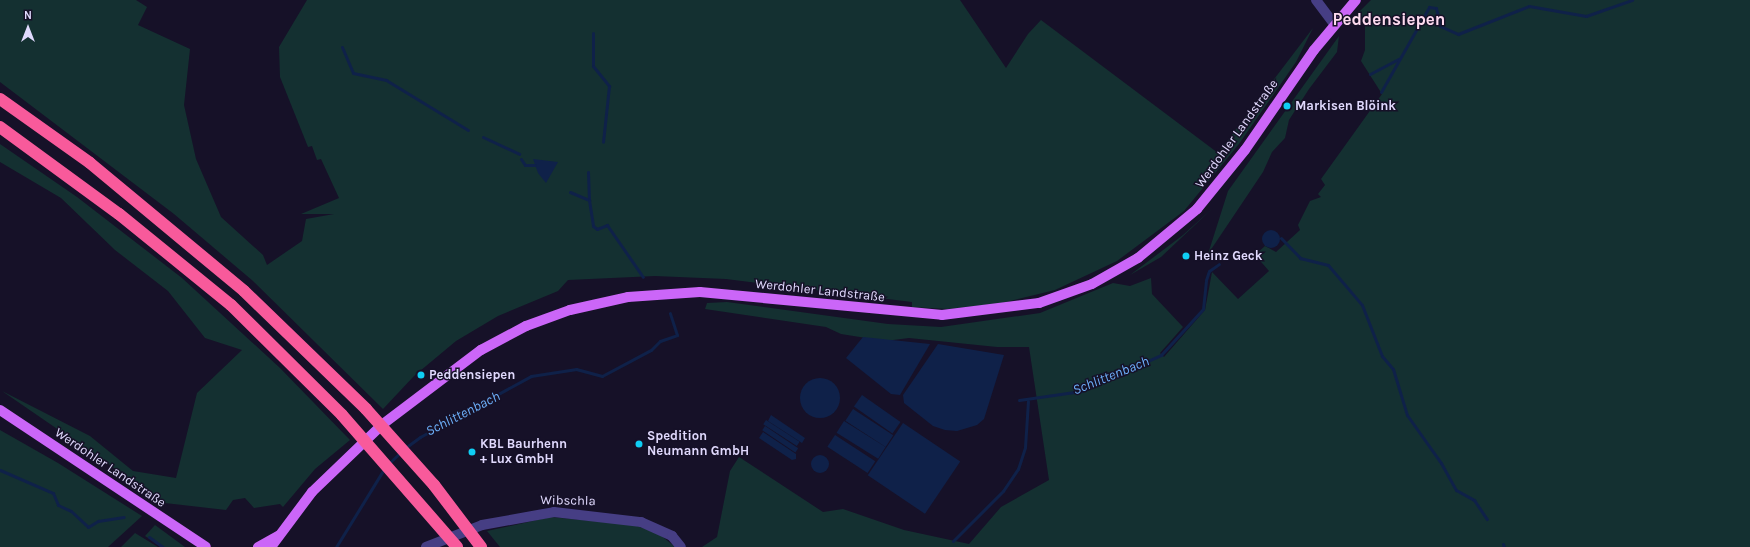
<!DOCTYPE html>
<html>
<head>
<meta charset="utf-8">
<style>
  body { margin:0 }
  #map { position:relative; width:1750px; height:547px; overflow:hidden; background:#161128; font-family:Karla,sans-serif }
  div>[style] { position:absolute }
  .green>* { inset:0; background:#143031 }
  .water>* { inset:0; background:#0f2149; transform-origin:0 0 }
  .round { border-radius:50% }
  .stream>* { height:3px; margin:-1.5px; padding:0 1.5px; transform-origin:1.5px; border-radius:1.5px; background:#0f2149 }
  .street>* { height:10px; margin:-5px; padding:0 5px; transform-origin:5px; border-radius:5px; background:#463e84 }
  .primary>* { height:10px; margin:-5px; padding:0 5px; transform-origin:5px; border-radius:5px; background:#cb66f8 }
  .highway>* { height:12px; margin:-6px; padding:0 6px; transform-origin:6px; border-radius:6px; background:#f85a9b }
  .highway-bridge>* { height:12px; margin:-6px; padding:0 6px; transform-origin:6px; border-radius:6px; background:#f85a9b }
  .dots>* { width:11px; height:11px; translate:-50% -50%; box-sizing:border-box; border:2px solid #161128; border-radius:50% }
  span { translate:-50% -50%; white-space:nowrap; text-align:center; line-height:1.15; -webkit-text-stroke:3px #161128; paint-order:stroke }
  .poi-label { font-size:13px; color:#e0d9fd; font-weight:700 }
  .left { translate:0 -50%; text-align:left }
  .street-label { font-size:13px; color:#e0d9fd }
  .water-label { font-size:14px; color:#6caef8; font-style:italic }
  .district-label { font-size:17px; color:#fddbef; font-weight:700 }
  .north { position:absolute; left:8px; top:8px; width:40px; height:40px; -webkit-text-stroke:3px #161128; paint-order:stroke; rotate:0deg; font-size:11px; font-weight:700; line-height:16px; text-align:center; color:#e0d9fd }
  .north::after { content:''; display:block; margin:auto; width:14px; height:18px; background:#e0d9fd; clip-path:polygon(50% 0,100% 100%,50% 72%,0 100%) }
</style>
</head>
<body>
<div id="map">
  <div class="green">
    <div style="clip-path:polygon(0 0,136px 0,147px 7px,138px 25px,190px 49px,184px 105px,196px 159px,221px 217px,263px 255px,267px 265px,302px 241px,306px 219px,334px 214px,301px 214px,339px 198px,321px 159px,317px 160px,312px 146px,308px 147px,280px 77px,279px 47px,307px 0,960px 0,1006px 68px,1028px 34px,1041px 20px,1218px 153px,1313px 28px,1296px 62px,1239px 144px,1184px 211px,1117px 261px,1055px 290px,1002px 303px,948px 309px,912px 307px,912px 302px,726px 279px,655px 276px,568px 280px,558px 291px,498px 316px,456px 341px,414px 376px,383px 409px,253px 281px,174px 214px,0 82px)"></div>
    <div style="clip-path:polygon(1371px 0,1750px 0,1750px 547px,702px 547px,717px 537px,730px 471px,739px 457px,823px 512px,843px 509px,904px 530px,969px 544px,1001px 507px,1049px 480px,1029px 347px,997px 347px,909px 338px,885px 341px,841px 334px,826px 327px,705px 309px,707px 303px,727px 302px,888px 324px,941px 327px,1040px 313px,1113px 283px,1130px 286px,1151px 278px,1152px 294px,1183px 327px,1160px 353px,1164px 357px,1205px 310px,1212px 272px,1238px 299px,1269px 271px,1255px 255px,1265px 246px,1276px 252px,1300px 230px,1298px 225px,1310px 201px,1321px 197px,1318px 194px,1325px 185px,1321px 179px,1382px 94px,1361px 61px,1365px 50px,1365px 25px,1353px 18px)"></div>
    <div style="clip-path:polygon(1339px 36px,1337px 52px,1309px 89px,1289px 120px,1285px 138px,1272px 152px,1263px 172px,1208px 254px,1228px 191px)"></div>
    <div style="clip-path:polygon(0 144px,77px 197px,182px 278px,280px 368px,350px 440px,315px 469px,283px 507px,280px 504px,254px 508px,245px 498px,233px 500px,226px 510px,165px 503px,2px 391px,90px 436px,133px 471px,176px 478px,197px 393px,242px 350px,205px 338px,168px 291px,115px 250px,61px 198px,0 162px)"></div>
    <div style="clip-path:polygon(1213px 208px,1161px 257px,1130px 275px,1183px 235px)"></div>
    <div style="clip-path:polygon(0 430px,58px 463px,142px 516px,108px 547px,0 547px)"></div>
    <div style="clip-path:polygon(551px 517px,634px 525px,658px 533px,675px 547px,500px 547px,487px 531px)"></div>
    <div style="clip-path:polygon(155px 525px,185px 547px,162px 547px,145px 536px)"></div>
    <div style="clip-path:polygon(135px 533px,153px 544px,158px 547px,121px 547px)"></div>
  </div>
  <div class="water">
    <div style="clip-path:polygon(533px 159px,558px 162px,546px 183px,538px 173px)"></div>
    <div class="round" style="left:1262px;top:230px;width:18px;height:18px"></div>
    <div style="clip-path:polygon(863px 337px,930px 344px,900px 395px,891px 394px,846px 358px)"></div>
    <div style="clip-path:polygon(938px 344px,1004px 355px,984px 419px,977px 425px,957px 431px,945px 430px,933px 426px,904px 403px,903px 395px)"></div>
    <div class="round" style="left:800px;top:378px;width:40px;height:40px"></div>
    <div style="left:862px;top:395px;width:47px;height:14px;rotate:35deg"></div>
    <div style="left:853px;top:409px;width:48px;height:14px;rotate:33deg"></div>
    <div style="clip-path:polygon(771px 415px,805px 438px,802px 443px,768px 421px)"></div>
    <div style="left:766px;top:420px;width:40px;height:5px;rotate:33deg"></div>
    <div style="left:844px;top:421px;width:49px;height:14px;rotate:32deg"></div>
    <div style="left:903px;top:423px;width:69px;height:63px;rotate:34deg"></div>
    <div style="left:765px;top:426px;width:40px;height:5px;rotate:34deg"></div>
    <div style="clip-path:polygon(763px 432px,796px 454px,796px 459px,792px 460px,759px 438px)"></div>
    <div style="left:835px;top:435px;width:48px;height:14px;rotate:33deg"></div>
    <div class="round" style="left:811px;top:455px;width:18px;height:18px"></div>
  </div>
  <div class="stream">
    <div style="left:593px;top:33px;width:33px;rotate:90deg"></div>
    <div style="left:593px;top:66px;width:26px;rotate:51deg"></div>
    <div style="left:609px;top:86px;width:56px;rotate:96.1deg"></div>
    <div style="left:342px;top:47px;width:28px;rotate:67deg"></div>
    <div style="left:353px;top:73px;width:34px;rotate:12deg"></div>
    <div style="left:386px;top:80px;width:96px;rotate:31.4deg"></div>
    <div style="left:1370px;top:74px;width:32px;rotate:-28deg"></div>
    <div style="left:1381px;top:92px;width:98px;rotate:-60.5deg"></div>
    <div style="left:1429px;top:7px;width:7px;rotate:8deg"></div>
    <div style="left:1436px;top:8px;width:18px;rotate:77deg"></div>
    <div style="left:1440px;top:26px;width:20px;rotate:24deg"></div>
    <div style="left:1458px;top:34px;width:76px;rotate:-21.5deg"></div>
    <div style="left:1529px;top:6px;width:58px;rotate:10deg"></div>
    <div style="left:1586px;top:16px;width:49px;rotate:-19.2deg"></div>
    <div style="left:483px;top:137px;width:40px;rotate:25deg"></div>
    <div style="left:521px;top:159px;width:7px;rotate:56deg"></div>
    <div style="left:525px;top:165px;width:10px"></div>
    <div style="left:588px;top:172px;width:28px;rotate:88deg"></div>
    <div style="left:570px;top:192px;width:21px;rotate:23deg"></div>
    <div style="left:589px;top:200px;width:26px;rotate:81deg"></div>
    <div style="left:593px;top:226px;width:5px;rotate:37deg"></div>
    <div style="left:597px;top:229px;width:11px;rotate:-22deg"></div>
    <div style="left:607px;top:225px;width:63px;rotate:55.3deg"></div>
    <div style="left:1281px;top:238px;width:28px;rotate:46deg"></div>
    <div style="left:1300px;top:258px;width:29px;rotate:14deg"></div>
    <div style="left:1328px;top:265px;width:52px;rotate:49.6deg"></div>
    <div style="left:1362px;top:305px;width:55px;rotate:68.6deg"></div>
    <div style="left:1382px;top:356px;width:17px;rotate:50deg"></div>
    <div style="left:1393px;top:369px;width:48px;rotate:73.1deg"></div>
    <div style="left:1407px;top:415px;width:59px;rotate:54.7deg"></div>
    <div style="left:1441px;top:463px;width:31px;rotate:61deg"></div>
    <div style="left:1456px;top:490px;width:21px;rotate:29deg"></div>
    <div style="left:1474px;top:500px;width:23px;rotate:56deg"></div>
    <div style="left:1019px;top:400px;width:63px;rotate:-8.3deg"></div>
    <div style="left:1081px;top:391px;width:88px;rotate:-24.2deg"></div>
    <div style="left:1161px;top:355px;width:62px;rotate:-47.6deg"></div>
    <div style="left:1203px;top:309px;width:29px;rotate:-84deg"></div>
    <div style="left:1206px;top:280px;width:9px;rotate:-72deg"></div>
    <div style="left:1209px;top:271px;width:12px;rotate:-35deg"></div>
    <div style="left:405px;top:448px;width:19px;rotate:-36deg"></div>
    <div style="left:420px;top:437px;width:127px;rotate:-28.8deg"></div>
    <div style="left:531px;top:376px;width:46px;rotate:-8.8deg"></div>
    <div style="left:576px;top:369px;width:27px;rotate:15deg"></div>
    <div style="left:602px;top:376px;width:55px;rotate:-28deg"></div>
    <div style="left:651px;top:350px;width:13px;rotate:-45deg"></div>
    <div style="left:660px;top:341px;width:18px;rotate:-19deg"></div>
    <div style="left:677px;top:335px;width:23px;rotate:-108deg"></div>
    <div style="left:388px;top:464px;width:18px;rotate:-43deg"></div>
    <div style="left:0;top:470px;width:58px;rotate:23.5deg"></div>
    <div style="left:53px;top:493px;width:13px;rotate:67deg"></div>
    <div style="left:58px;top:505px;width:14px;rotate:25deg"></div>
    <div style="left:71px;top:511px;width:23px;rotate:43deg"></div>
    <div style="left:88px;top:527px;width:12px;rotate:-31deg"></div>
    <div style="left:98px;top:521px;width:26px;rotate:-9deg"></div>
    <div style="left:149px;top:537px;width:17px;rotate:36deg"></div>
    <div style="left:953px;top:541px;width:71px;rotate:-45deg"></div>
    <div style="left:1003px;top:491px;width:27px;rotate:-56deg"></div>
    <div style="left:1018px;top:469px;width:23px;rotate:-72deg"></div>
    <div style="left:1025px;top:447px;width:46px;rotate:-86.3deg"></div>
    <div style="left:1503px;top:544px;width:3px;rotate:72deg"></div>
    <div style="left:336px;top:547px;width:92px;rotate:-58.4deg"></div>
  </div>
  <div class="street">
    <div style="left:1316px;top:0;width:30px;rotate:53deg"></div>
    <div style="left:426px;top:547px;width:60px;rotate:-21.4deg"></div>
    <div style="left:482px;top:525px;width:73px;rotate:-10.2deg"></div>
    <div style="left:554px;top:512px;width:88px;rotate:6.6deg"></div>
    <div style="left:641px;top:522px;width:34px;rotate:24deg"></div>
    <div style="left:672px;top:536px;width:14px;rotate:51deg"></div>
  </div>
  <div class="primary">
    <div style="left:0;top:410px;width:247px;rotate:33.6deg"></div>
    <div style="left:258px;top:547px;width:23px;rotate:-29deg"></div>
    <div style="left:271px;top:547px;width:69px;rotate:-53.3deg"></div>
    <div style="left:312px;top:492px;width:98px;rotate:-43.8deg"></div>
    <div style="left:383px;top:424px;width:123px;rotate:-37.1deg"></div>
    <div style="left:481px;top:350px;width:51px;rotate:-28.1deg"></div>
    <div style="left:526px;top:326px;width:47px;rotate:-20deg"></div>
    <div style="left:570px;top:310px;width:59px;rotate:-12.6deg"></div>
    <div style="left:628px;top:297px;width:72px;rotate:-4deg"></div>
    <div style="left:700px;top:292px;width:243px;rotate:5.4deg"></div>
    <div style="left:942px;top:315px;width:98px;rotate:-7.1deg"></div>
    <div style="left:1039px;top:303px;width:56px;rotate:-19.7deg"></div>
    <div style="left:1092px;top:284px;width:53px;rotate:-29.5deg"></div>
    <div style="left:1138px;top:258px;width:77px;rotate:-39.7deg"></div>
    <div style="left:1197px;top:209px;width:76px;rotate:-50.9deg"></div>
    <div style="left:1245px;top:150px;width:121px;rotate:-55.4deg"></div>
    <div style="left:1314px;top:50px;width:65px;rotate:-50deg"></div>
  </div>
  <div class="highway">
    <div style="left:0;top:99px;width:110px;rotate:35.4deg"></div>
    <div style="left:90px;top:163px;width:200px;rotate:39.7deg"></div>
    <div style="left:0;top:127px;width:147px;rotate:36.2deg"></div>
    <div style="left:119px;top:214px;width:144px;rotate:39.1deg"></div>
  </div>
  <div class="highway-bridge">
    <div style="left:244px;top:291px;width:170px;rotate:44deg"></div>
    <div style="left:366px;top:409px;width:102px;rotate:48.2deg"></div>
    <div style="left:434px;top:485px;width:78px;rotate:52.8deg"></div>
    <div style="left:231px;top:305px;width:156px;rotate:44.7deg"></div>
    <div style="left:342px;top:415px;width:175px;rotate:48.9deg"></div>
  </div>
  <div class="dots">
    <div style="left:1287px;top:106px;background:#0fcef4"></div>
    <div style="left:1186px;top:256px;background:#0fcef4"></div>
    <div style="left:421px;top:375px;background:#0fcef4"></div>
    <div style="left:639px;top:444px;background:#0fcef4"></div>
    <div style="left:472px;top:452px;background:#0fcef4"></div>
  </div>
  <div class="poi-label">
    <span class="left" style="left:1295px;top:106px">Markisen Blöink</span>
    <span class="left" style="left:1194px;top:256px">Heinz Geck</span>
    <span class="left" style="left:429px;top:375px">Peddensiepen</span>
    <span class="left" style="left:647px;top:444px">Spedition<br>Neumann GmbH</span>
    <span class="left" style="left:480px;top:452px">KBL Baurhenn<br>+ Lux GmbH</span>
  </div>
  <div class="street-label">
    <span style="left:1237px;top:134px;rotate:-54deg">Werdohler Landstraße</span>
    <span style="left:820px;top:291px;rotate:6deg">Werdohler Landstraße</span>
    <span style="left:110px;top:468px;rotate:34deg">Werdohler Landstraße</span>
    <span style="left:568px;top:501px;rotate:1deg">Wibschla</span>
  </div>
  <div class="water-label">
    <span style="left:1111px;top:376px;rotate:-22deg">Schlittenbach</span>
    <span style="left:463px;top:414px;rotate:-27deg">Schlittenbach</span>
  </div>
  <div class="district-label">
    <span style="left:1389px;top:20px">Peddensiepen</span>
  </div>
  <div class="north">N</div>
</div>
</body>
</html>
